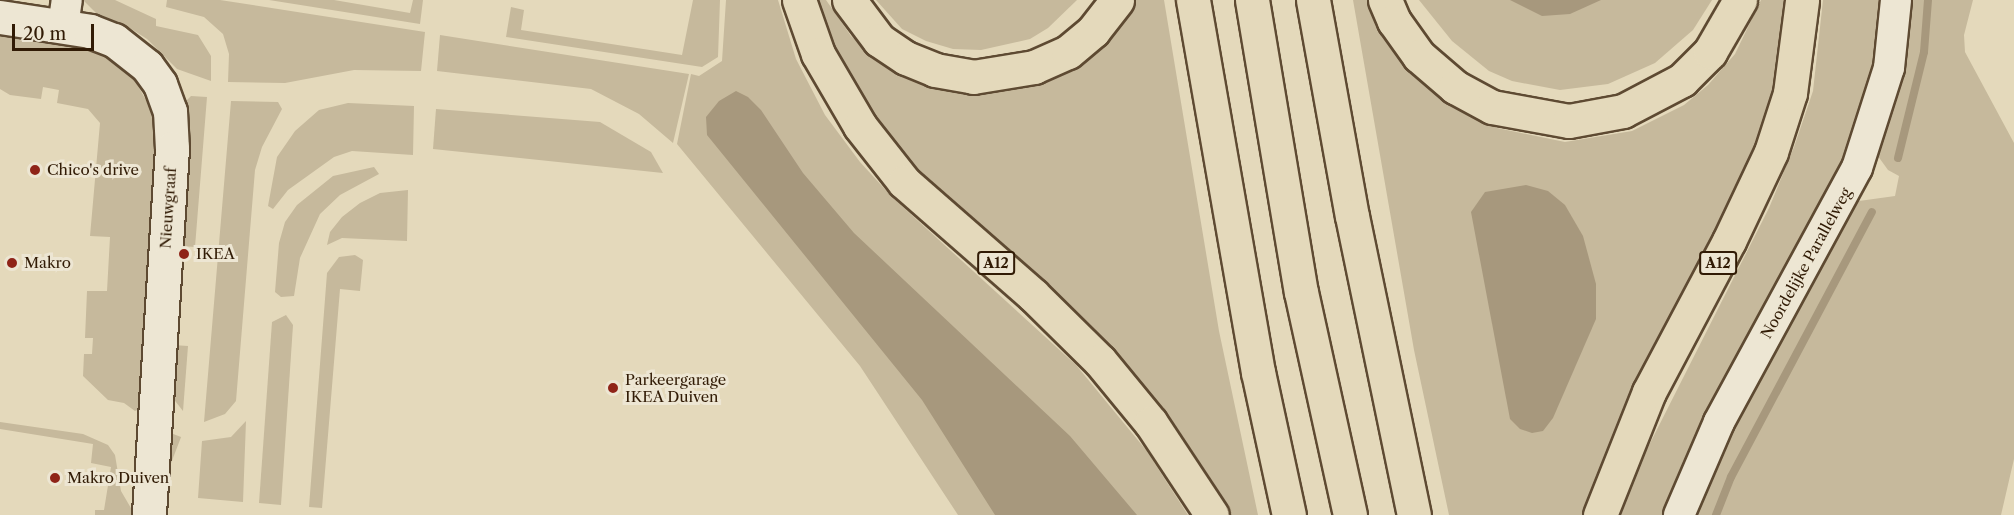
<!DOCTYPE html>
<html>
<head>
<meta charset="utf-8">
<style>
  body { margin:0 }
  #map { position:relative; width:2014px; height:515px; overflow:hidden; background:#e4d9bb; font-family:"Libre Caslon Text",serif }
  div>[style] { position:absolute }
  .green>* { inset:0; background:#c6b99c; transform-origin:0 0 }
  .water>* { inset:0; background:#a7987d }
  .stream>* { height:8px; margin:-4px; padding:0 4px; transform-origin:4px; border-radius:4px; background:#a7987d }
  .roads { filter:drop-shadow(2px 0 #5e4a32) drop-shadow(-2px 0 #5e4a32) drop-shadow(0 2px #5e4a32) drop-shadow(0 -2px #5e4a32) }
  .street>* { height:30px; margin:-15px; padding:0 15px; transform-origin:15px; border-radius:15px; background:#ede6d3 }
  .secondary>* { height:33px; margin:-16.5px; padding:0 16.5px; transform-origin:16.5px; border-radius:16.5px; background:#ede6d3 }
  .highway>* { height:33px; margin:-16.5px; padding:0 16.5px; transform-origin:16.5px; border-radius:16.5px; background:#e4d9bb }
  .dots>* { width:16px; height:16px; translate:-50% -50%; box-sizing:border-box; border:3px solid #ede6d3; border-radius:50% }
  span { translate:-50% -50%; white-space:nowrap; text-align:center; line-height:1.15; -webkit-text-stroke:6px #ede6d3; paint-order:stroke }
  .shield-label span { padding:2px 4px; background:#ede6d3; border:2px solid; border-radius:4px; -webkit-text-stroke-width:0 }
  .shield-label { font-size:14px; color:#311b05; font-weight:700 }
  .poi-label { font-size:15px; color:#311b05 }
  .left { translate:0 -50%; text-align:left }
  .street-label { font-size:15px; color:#311b05 }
  .scale { position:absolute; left:12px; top:24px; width:82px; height:27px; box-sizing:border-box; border:3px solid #311b05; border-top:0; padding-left:8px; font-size:18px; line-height:21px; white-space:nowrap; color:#311b05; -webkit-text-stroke:4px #ede6d3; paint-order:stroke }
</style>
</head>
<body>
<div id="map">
  <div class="green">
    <div style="clip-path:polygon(83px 0,115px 0,156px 19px,156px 26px,198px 35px,211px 56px,211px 81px,177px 69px,147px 39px,122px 23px,100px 17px)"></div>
    <div style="clip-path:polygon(167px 0,220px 0,425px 32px,421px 71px,354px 70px,285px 83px,228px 82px,229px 54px,223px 34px,204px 17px,166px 7px)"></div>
    <div style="clip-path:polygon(269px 0,334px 0,410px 13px,413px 0,423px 0,420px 24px)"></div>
    <div style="clip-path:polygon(693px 0,720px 0,718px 57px,702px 67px,506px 37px,511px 7px,524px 10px,521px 30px,682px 55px)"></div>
    <div style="clip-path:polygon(726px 0,778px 0,796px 59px,825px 115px,860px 162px,893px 198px,1076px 365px,1146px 450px,1188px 515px,958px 515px,860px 366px,677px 144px,691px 74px,699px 76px,722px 61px)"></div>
    <div style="clip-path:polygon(811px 0,826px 0,851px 36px,871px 54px,1005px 87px,1128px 0,1164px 0,1219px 331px,1258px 515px,1224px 515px,930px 188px,850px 89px)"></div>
    <div style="clip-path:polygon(876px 0,1077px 0,1048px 28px,1030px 39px,981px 50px,953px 49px,926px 41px,902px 29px)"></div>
    <div style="clip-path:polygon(1353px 0,1370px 0,1461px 109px,1497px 128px,1565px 142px,1632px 131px,1684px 105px,1708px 85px,1735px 54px,1761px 0,1791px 0,1787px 43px,1765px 133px,1585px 515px,1449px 515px,1414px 350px)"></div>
    <div style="clip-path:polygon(1419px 0,1712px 0,1693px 30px,1655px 63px,1608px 84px,1560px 90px,1512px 81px,1489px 71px,1452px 41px)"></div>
    <div style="clip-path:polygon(1823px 0,1890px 0,1864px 128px,1672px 515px,1621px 515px,1639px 465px,1769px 208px,1794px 147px,1813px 91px)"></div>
    <div style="clip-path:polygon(1902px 0,1973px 0,1964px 35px,1965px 52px,2014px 143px,2014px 459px,2001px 515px,1686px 515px,1846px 207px,1859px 201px,1895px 196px,1899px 176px,1888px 170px,1875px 152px)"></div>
    <div style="clip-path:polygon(0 33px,98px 51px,134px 79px,151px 109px,157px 146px,139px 409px,135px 411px,124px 403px,108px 400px,83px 376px,84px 354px,92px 354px,93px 338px,85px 338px,87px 291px,107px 291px,110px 237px,90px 236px,100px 123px,88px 109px,57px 103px,59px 90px,43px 87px,41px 99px,10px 95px,0 89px)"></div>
    <div style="clip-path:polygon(440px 35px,689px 74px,673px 143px,639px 114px,591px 89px,437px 71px)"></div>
    <div style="clip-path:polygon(191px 96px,207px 97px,195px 247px,181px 246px,189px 119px,185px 102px)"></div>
    <div style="clip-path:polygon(231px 101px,278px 102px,282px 109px,262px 147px,255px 170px,236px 401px,225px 414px,204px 422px)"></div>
    <div style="clip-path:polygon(348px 103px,414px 106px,413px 155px,352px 151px,334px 157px,288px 190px,273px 209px,268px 206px,277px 157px,295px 131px,319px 110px)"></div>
    <div style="clip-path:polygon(436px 109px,600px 122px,651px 152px,663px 173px,433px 149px)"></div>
    <div style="clip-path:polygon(374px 167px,379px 174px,340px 195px,320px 214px,300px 258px,294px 296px,281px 297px,275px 292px,279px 243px,285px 222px,297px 205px,333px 176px)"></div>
    <div style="clip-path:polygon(408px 190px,407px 241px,342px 238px,327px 245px,330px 232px,342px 217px,360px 203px,380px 193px)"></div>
    <div style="clip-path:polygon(355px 255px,363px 260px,360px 291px,340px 289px,322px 508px,309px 507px,327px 273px,339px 257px)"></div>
    <div style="clip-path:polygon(286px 315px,293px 325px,281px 505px,259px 503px,272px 322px)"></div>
    <div style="clip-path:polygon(173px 345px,188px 346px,183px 411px,172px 397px)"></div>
    <div style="clip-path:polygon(246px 421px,243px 502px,198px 498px,202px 441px,231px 437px)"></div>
    <div style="clip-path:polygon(0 422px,83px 434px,108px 445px,115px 455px,121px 491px,135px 515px,95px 515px,95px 510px,104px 510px,111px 467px,91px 463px,93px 444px,0 429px)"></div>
    <div style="left:168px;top:432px;width:14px;height:83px;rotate:21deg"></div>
  </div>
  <div class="water">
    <div style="clip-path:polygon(1510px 0,1601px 0,1570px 14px,1542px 16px)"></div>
    <div style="clip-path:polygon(736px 91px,748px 97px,761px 110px,803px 173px,854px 233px,1070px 436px,1137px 515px,995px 515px,922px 400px,707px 135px,706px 117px,719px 101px)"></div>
    <div style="clip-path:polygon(1526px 185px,1548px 191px,1565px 205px,1583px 236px,1596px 284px,1596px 319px,1553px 418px,1543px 431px,1532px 433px,1520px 429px,1510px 419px,1471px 212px,1485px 192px)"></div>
  </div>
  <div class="stream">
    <div style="left:1898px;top:158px;width:109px;rotate:-76.2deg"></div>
    <div style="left:1924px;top:52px;width:52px;rotate:-85.6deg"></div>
    <div style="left:1716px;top:515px;width:41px;rotate:-68.5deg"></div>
    <div style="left:1731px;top:477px;width:300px;rotate:-62deg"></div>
  </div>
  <div class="roads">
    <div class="street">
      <div style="left:63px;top:27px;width:27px;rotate:-82deg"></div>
      <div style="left:1679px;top:515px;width:101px;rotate:-66.7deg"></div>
      <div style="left:1719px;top:422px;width:289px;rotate:-61.5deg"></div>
      <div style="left:1857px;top:168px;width:105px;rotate:-72.3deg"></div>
      <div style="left:1889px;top:68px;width:68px;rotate:-84.1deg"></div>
    </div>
    <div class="secondary">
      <div style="left:0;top:17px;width:91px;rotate:8.8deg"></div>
      <div style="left:90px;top:31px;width:26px;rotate:21deg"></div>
      <div style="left:114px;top:40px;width:42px;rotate:38.2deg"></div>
      <div style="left:147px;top:66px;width:22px;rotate:54deg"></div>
      <div style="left:160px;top:84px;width:29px;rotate:70deg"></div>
      <div style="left:170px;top:111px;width:37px;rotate:87deg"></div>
      <div style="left:172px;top:148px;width:368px;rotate:93.6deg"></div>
    </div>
    <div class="highway">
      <div style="left:799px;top:0;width:57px;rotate:70.6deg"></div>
      <div style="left:818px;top:54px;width:83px;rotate:59.7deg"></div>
      <div style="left:860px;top:126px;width:71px;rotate:51.8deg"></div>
      <div style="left:904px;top:182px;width:171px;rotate:41.2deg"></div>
      <div style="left:1033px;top:295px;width:94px;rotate:44.6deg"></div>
      <div style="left:1100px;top:361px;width:80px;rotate:50.6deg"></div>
      <div style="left:1151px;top:423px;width:110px;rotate:56.5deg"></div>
      <div style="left:849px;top:0;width:50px;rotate:53.1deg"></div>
      <div style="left:879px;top:40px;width:32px;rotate:34deg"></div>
      <div style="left:906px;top:58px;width:31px;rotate:22deg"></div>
      <div style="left:935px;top:70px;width:39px;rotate:10deg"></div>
      <div style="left:973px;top:77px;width:62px;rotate:-9.3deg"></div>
      <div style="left:1034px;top:67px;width:37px;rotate:-24deg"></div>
      <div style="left:1068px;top:52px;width:33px;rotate:-40deg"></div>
      <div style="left:1093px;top:31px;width:39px;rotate:-52deg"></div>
      <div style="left:1193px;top:0;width:378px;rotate:80.1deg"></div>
      <div style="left:1258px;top:372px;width:146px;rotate:77.8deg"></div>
      <div style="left:1252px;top:0;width:296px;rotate:80.5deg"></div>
      <div style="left:1301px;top:292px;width:228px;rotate:77.6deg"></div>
      <div style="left:1313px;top:0;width:219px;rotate:79.8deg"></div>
      <div style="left:1352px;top:216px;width:305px;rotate:78.3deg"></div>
      <div style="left:1385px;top:0;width:23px;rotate:67deg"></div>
      <div style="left:1394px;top:21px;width:43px;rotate:54.5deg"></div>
      <div style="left:1419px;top:56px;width:48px;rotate:40.7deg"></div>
      <div style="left:1455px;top:87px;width:42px;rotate:28.4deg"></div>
      <div style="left:1492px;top:107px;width:78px;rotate:10.3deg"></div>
      <div style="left:1569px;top:121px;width:55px;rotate:-10.5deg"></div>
      <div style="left:1623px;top:111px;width:67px;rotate:-27.7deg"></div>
      <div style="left:1682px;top:80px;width:40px;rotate:-45deg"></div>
      <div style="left:1710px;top:52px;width:60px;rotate:-60deg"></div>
      <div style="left:1600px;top:515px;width:132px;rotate:-68.3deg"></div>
      <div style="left:1649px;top:392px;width:171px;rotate:-62.1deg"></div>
      <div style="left:1729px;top:241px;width:98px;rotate:-64.7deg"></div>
      <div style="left:1771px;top:152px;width:62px;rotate:-72.1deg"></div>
      <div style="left:1790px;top:93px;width:94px;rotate:-82.6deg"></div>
    </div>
  </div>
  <div class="dots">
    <div style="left:35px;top:170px;background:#8f2418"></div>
    <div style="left:184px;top:254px;background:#8f2418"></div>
    <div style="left:12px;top:263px;background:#8f2418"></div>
    <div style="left:613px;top:388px;background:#8f2418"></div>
    <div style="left:55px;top:478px;background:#8f2418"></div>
  </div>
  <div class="shield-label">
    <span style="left:996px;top:263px">A12</span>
    <span style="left:1718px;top:263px">A12</span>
  </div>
  <div class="poi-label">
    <span class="left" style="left:47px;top:170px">Chico's drive</span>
    <span class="left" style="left:196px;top:254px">IKEA</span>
    <span class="left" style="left:24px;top:263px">Makro</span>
    <span class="left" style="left:625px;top:388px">Parkeergarage<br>IKEA Duiven</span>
    <span class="left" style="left:67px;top:478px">Makro Duiven</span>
  </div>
  <div class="street-label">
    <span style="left:168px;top:208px;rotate:-86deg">Nieuwgraaf</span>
    <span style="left:1806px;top:263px;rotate:-61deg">Noordelijke Parallelweg</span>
  </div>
  <div class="scale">20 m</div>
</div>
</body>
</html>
